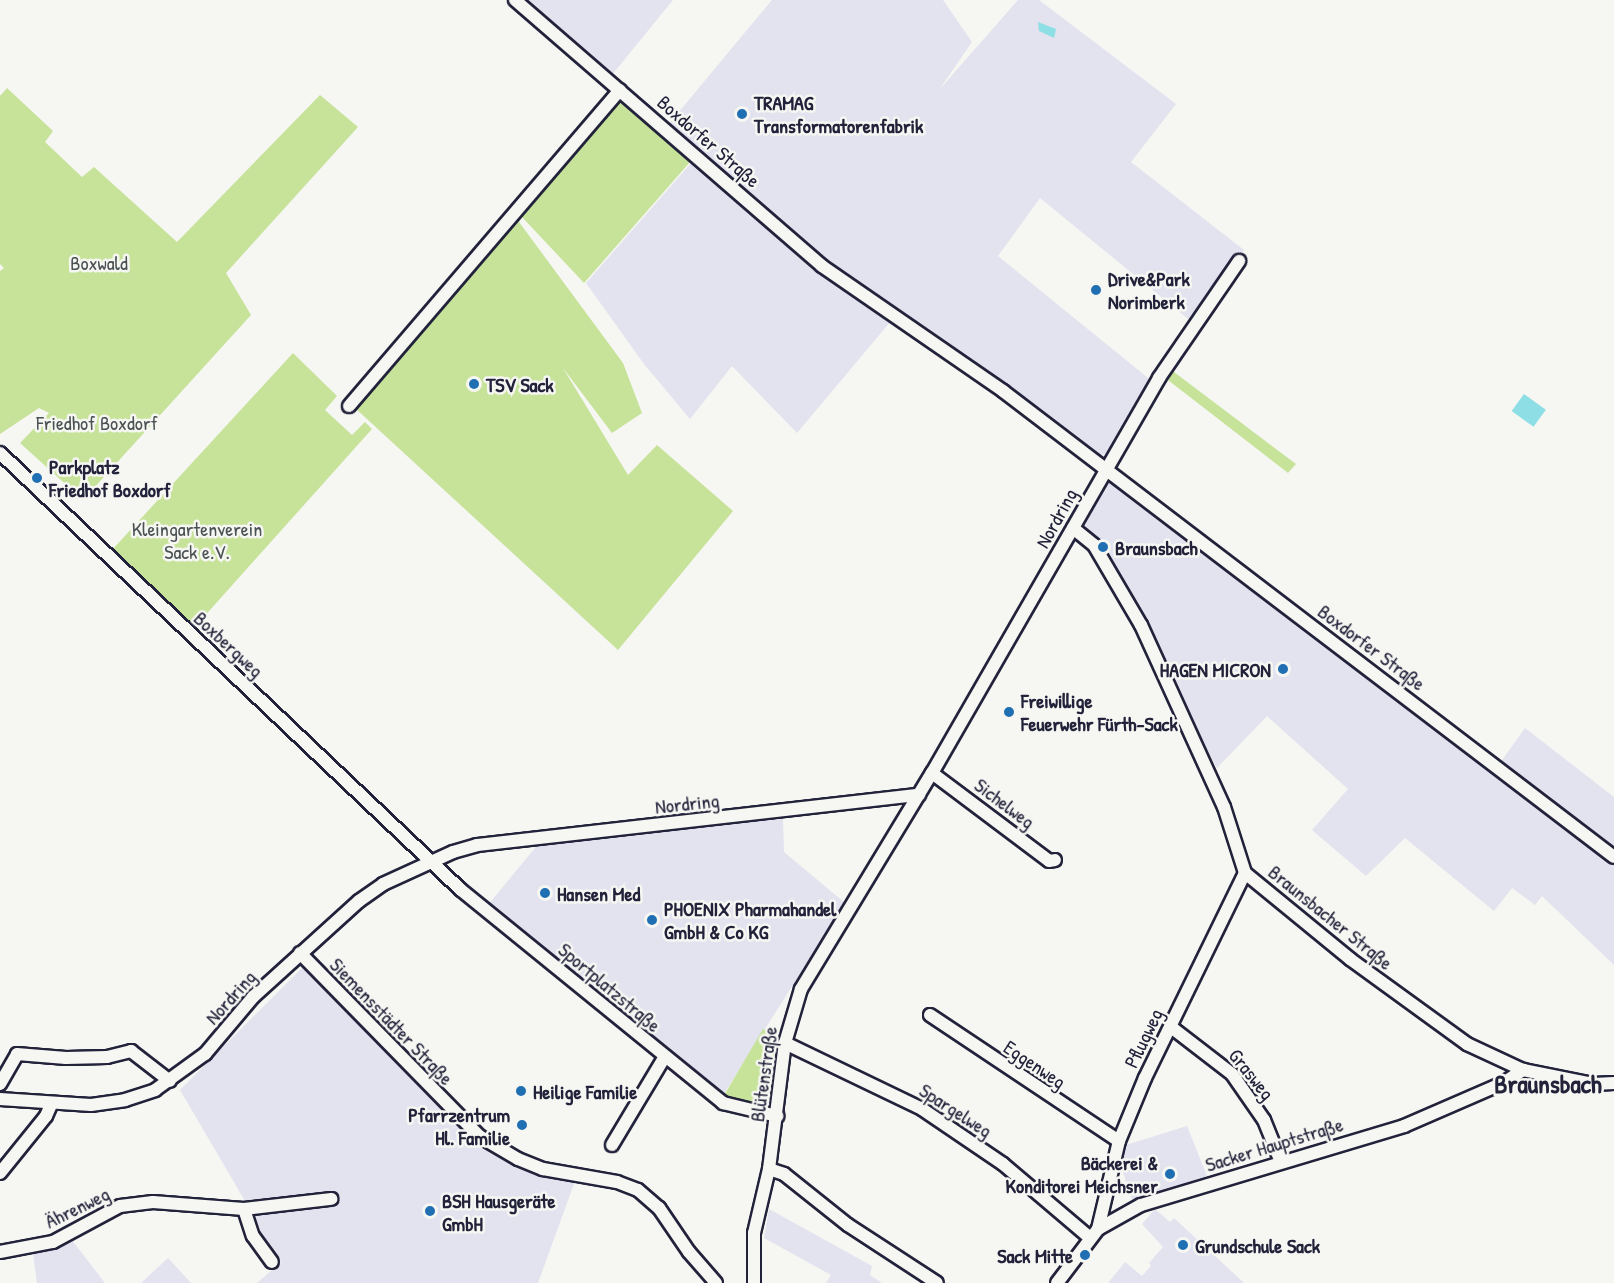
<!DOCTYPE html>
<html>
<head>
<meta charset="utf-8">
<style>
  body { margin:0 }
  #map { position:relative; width:1614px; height:1283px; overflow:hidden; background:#f6f6f2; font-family:"Patrick Hand",sans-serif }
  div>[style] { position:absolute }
  .built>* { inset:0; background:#e3e2ef }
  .green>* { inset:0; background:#c7e39a }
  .water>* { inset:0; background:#8ddfe5; transform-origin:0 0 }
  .roads { filter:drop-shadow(2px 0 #22223b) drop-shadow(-2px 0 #22223b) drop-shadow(0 2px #22223b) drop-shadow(0 -2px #22223b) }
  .minor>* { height:12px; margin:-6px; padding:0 6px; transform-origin:6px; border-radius:6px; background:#f6f6f2 }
  .dots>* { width:16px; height:16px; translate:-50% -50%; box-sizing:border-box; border:3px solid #f6f6f2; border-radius:50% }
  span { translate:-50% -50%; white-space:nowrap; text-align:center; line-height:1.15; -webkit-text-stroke:5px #f6f6f2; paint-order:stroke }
  .poi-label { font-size:20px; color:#22223b; font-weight:700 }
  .left { translate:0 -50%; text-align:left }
  .right { translate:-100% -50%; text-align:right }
  .street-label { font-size:20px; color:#22223b }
  .park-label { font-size:20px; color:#4b5253 }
  .district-label { font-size:26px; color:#22223b; font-weight:700 }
</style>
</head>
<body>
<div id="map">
  <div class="built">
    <div style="clip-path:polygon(521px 0,673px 0,611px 76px)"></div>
    <div style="clip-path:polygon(772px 0,943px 0,972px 42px,939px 90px,1018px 0,1039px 0,1176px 104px,1131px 162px,1244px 250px,1193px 323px,1040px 198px,998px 256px,1153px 382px,1107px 455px,1098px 454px,1023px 397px,902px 320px,891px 321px,797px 433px,732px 366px,690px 419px,644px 364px,586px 283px,699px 154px,668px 125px)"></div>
    <div style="clip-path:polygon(1110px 476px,1495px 770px,1525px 728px,1614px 797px,1614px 965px,1542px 896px,1535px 905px,1512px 888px,1494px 911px,1405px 838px,1366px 876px,1312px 830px,1348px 789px,1267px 716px,1217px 768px,1081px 522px)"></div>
    <div style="clip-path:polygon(783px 819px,784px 852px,845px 903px,723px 1095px,488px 905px,540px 842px)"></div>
    <div style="clip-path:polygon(307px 963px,507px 1149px,575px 1181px,538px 1283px,257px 1283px,281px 1262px,261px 1238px,255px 1218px,180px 1090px)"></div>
    <div style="clip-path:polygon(1187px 1126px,1207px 1176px,1132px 1200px,1120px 1163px,1126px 1145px)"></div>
    <div style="clip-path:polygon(769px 1209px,872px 1266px,870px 1275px,882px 1283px,826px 1283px,831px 1275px,764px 1238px)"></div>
    <div style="clip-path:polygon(1155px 1209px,1170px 1222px,1174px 1218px,1244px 1283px,1108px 1283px,1125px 1262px,1142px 1276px,1151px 1266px,1149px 1263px,1163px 1247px,1142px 1224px)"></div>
    <div style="clip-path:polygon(71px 1239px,105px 1283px,37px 1283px,33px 1253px)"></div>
    <div style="clip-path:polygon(168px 1258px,191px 1283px,141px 1283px)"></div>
  </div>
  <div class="green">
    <div style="clip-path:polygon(7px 88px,53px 131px,45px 142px,82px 177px,94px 167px,177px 242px,320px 95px,358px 127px,226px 273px,251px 315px,83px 500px,20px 443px,49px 413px,39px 408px,0 434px,0 271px,4px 268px,0 264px,0 96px)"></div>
    <div style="clip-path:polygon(619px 101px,690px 162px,584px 283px,522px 217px,519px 222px,623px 363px,642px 413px,612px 433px,563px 368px,628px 475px,657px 445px,733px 511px,618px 650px,355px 408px)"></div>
    <div style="clip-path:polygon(293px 353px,337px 396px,325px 410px,352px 435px,365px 422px,372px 429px,193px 629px,112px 550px)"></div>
    <div style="clip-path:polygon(1170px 369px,1296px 464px,1288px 473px,1164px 377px)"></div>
    <div style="clip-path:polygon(763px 1029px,777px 1033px,769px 1098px,753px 1105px,723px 1097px)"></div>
  </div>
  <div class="water">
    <div style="clip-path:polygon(1038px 22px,1056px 29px,1054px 38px,1039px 31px)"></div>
    <div style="left:1524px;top:394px;width:27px;height:21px;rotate:36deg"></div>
  </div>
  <div class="roads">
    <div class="minor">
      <div style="left:515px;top:0;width:406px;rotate:40.9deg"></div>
      <div style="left:822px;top:266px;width:220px;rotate:34.6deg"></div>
      <div style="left:1003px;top:391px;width:768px;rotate:37.33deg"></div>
      <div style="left:349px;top:406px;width:416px;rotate:-49.4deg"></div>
      <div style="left:0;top:453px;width:635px;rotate:43.47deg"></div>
      <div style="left:461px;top:890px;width:338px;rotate:39.1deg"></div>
      <div style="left:723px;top:1103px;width:56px;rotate:13.5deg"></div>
      <div style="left:1073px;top:528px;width:27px;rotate:39deg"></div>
      <div style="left:1094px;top:545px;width:93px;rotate:59.6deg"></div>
      <div style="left:1141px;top:625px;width:200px;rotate:65.5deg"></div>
      <div style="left:1224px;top:807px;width:69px;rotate:72.3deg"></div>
      <div style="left:1245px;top:873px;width:136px;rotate:39.3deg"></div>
      <div style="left:1350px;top:959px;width:145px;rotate:36deg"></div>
      <div style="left:1467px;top:1044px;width:62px;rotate:24.9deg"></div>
      <div style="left:1523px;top:1070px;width:71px;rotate:11.3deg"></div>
      <div style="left:1593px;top:1084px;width:21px;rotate:-3deg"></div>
      <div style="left:932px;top:773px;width:146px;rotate:36.9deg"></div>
      <div style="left:1049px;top:861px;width:6px;rotate:-9deg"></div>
      <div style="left:300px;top:953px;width:256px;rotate:45.6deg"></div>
      <div style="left:479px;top:1136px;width:45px;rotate:30.5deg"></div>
      <div style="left:518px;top:1159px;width:27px;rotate:22deg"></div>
      <div style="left:543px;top:1169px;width:75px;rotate:10deg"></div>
      <div style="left:617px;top:1182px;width:22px;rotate:21deg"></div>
      <div style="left:638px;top:1190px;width:28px;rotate:41deg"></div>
      <div style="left:659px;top:1208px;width:53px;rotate:55.7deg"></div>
      <div style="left:689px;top:1252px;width:41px;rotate:48.9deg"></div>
      <div style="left:930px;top:1015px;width:227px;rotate:33.7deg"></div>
      <div style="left:1171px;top:1027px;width:77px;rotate:37.6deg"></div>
      <div style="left:1232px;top:1074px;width:56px;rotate:55.2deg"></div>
      <div style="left:1264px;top:1120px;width:45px;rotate:68deg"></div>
      <div style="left:785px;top:1043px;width:152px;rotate:25.7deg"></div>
      <div style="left:922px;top:1109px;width:98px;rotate:34.2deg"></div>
      <div style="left:1003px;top:1164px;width:113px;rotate:40.3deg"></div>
      <div style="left:0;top:1084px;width:34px;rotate:-60deg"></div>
      <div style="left:17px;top:1054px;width:49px;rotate:4.7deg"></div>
      <div style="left:66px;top:1058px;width:41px;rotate:-1.4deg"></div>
      <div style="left:107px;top:1057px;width:25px;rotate:-14deg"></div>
      <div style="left:131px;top:1051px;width:49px;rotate:37.6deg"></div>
      <div style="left:0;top:1099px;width:91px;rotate:3.8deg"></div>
      <div style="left:91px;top:1105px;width:34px;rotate:-8deg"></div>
      <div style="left:125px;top:1100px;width:32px;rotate:-18deg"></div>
      <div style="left:155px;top:1090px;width:62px;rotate:-35.8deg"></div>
      <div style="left:205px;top:1054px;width:75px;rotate:-49.9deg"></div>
      <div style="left:253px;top:997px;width:143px;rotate:-42.2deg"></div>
      <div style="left:359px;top:901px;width:29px;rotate:-35deg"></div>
      <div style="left:383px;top:884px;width:77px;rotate:-24.6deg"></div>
      <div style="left:453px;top:852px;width:25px;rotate:-16deg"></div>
      <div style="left:477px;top:845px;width:445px;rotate:-6.5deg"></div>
      <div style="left:612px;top:1145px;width:101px;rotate:-59.1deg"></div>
      <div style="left:769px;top:1169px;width:16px;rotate:18deg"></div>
      <div style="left:784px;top:1174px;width:82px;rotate:38.6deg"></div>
      <div style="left:848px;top:1225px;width:106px;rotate:33.1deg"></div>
      <div style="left:0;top:1173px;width:73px;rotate:-51.1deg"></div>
      <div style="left:46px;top:1116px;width:12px;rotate:-66deg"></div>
      <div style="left:244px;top:1209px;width:88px;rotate:-6.6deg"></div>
      <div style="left:1098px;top:1229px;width:90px;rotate:-76.6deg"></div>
      <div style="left:1119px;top:1141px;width:68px;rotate:-67.6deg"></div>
      <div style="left:1145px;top:1078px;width:228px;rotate:-64deg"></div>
      <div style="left:0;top:1252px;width:54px;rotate:-10.7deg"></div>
      <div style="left:53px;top:1242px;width:76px;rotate:-28.2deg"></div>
      <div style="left:120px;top:1206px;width:33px;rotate:-7deg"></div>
      <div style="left:153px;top:1202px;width:91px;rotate:4.4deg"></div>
      <div style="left:244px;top:1209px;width:28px;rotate:72deg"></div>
      <div style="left:253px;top:1236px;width:32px;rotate:54deg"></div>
      <div style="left:754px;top:1283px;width:50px;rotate:-90deg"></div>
      <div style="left:754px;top:1233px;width:66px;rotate:-76.8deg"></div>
      <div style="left:769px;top:1169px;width:127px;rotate:-82.8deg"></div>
      <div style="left:785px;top:1043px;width:56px;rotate:-73.5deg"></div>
      <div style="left:801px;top:989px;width:253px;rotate:-58.8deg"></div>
      <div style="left:932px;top:773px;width:456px;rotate:-60.1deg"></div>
      <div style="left:1159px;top:378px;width:142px;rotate:-55.6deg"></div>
      <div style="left:1057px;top:1283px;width:68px;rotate:-52.8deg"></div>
      <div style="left:1098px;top:1229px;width:49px;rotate:-29.2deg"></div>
      <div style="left:1141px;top:1205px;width:275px;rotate:-16.7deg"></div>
      <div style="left:1404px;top:1126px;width:110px;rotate:-23.5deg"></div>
      <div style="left:1505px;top:1082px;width:22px;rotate:-34deg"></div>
    </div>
  </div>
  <div class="dots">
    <div style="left:742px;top:114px;background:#1f6fb2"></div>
    <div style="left:1096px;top:290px;background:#1f6fb2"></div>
    <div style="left:474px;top:384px;background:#1f6fb2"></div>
    <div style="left:37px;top:478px;background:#1f6fb2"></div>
    <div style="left:1103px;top:547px;background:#1f6fb2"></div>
    <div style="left:1283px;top:669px;background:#1f6fb2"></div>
    <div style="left:1009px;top:712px;background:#1f6fb2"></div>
    <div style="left:545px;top:893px;background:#1f6fb2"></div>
    <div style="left:652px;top:920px;background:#1f6fb2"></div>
    <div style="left:521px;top:1091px;background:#1f6fb2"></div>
    <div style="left:522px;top:1125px;background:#1f6fb2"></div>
    <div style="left:1170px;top:1174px;background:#1f6fb2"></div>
    <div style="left:430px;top:1211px;background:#1f6fb2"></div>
    <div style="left:1183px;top:1245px;background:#1f6fb2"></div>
    <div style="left:1085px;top:1255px;background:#1f6fb2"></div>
  </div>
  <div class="poi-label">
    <span class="left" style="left:754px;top:114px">TRAMAG<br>Transformatorenfabrik</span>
    <span class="left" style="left:1108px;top:290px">Drive&amp;Park<br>Norimberk</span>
    <span class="left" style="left:486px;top:384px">TSV Sack</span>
    <span class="left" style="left:49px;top:478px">Parkplatz<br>Friedhof Boxdorf</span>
    <span class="left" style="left:1115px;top:547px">Braunsbach</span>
    <span class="right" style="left:1271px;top:669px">HAGEN MICRON</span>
    <span class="left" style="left:1021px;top:712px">Freiwillige<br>Feuerwehr Fürth-Sack</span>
    <span class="left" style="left:557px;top:893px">Hansen Med</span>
    <span class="left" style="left:664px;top:920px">PHOENIX Pharmahandel<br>GmbH &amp; Co KG</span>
    <span class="left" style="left:533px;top:1091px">Heilige Familie</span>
    <span class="right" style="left:510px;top:1126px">Pfarrzentrum<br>Hl. Familie</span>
    <span class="right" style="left:1158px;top:1174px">Bäckerei &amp;<br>Konditorei Meichsner</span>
    <span class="left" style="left:442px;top:1212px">BSH Hausgeräte<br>GmbH</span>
    <span class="left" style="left:1195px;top:1245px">Grundschule Sack</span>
    <span class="right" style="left:1073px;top:1255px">Sack Mitte</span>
  </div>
  <div class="street-label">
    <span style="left:709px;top:141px;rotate:41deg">Boxdorfer Straße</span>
    <span style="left:1056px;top:518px;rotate:-61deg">Nordring</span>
    <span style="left:229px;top:644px;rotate:43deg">Boxbergweg</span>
    <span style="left:1372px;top:647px;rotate:37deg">Boxdorfer Straße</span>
    <span style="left:687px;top:803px;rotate:-6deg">Nordring</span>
    <span style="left:1005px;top:803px;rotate:37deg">Sichelweg</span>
    <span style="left:1331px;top:917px;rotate:39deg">Braunsbacher Straße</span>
    <span style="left:610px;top:987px;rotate:40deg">Sportplatzstraße</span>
    <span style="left:230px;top:997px;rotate:-48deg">Nordring</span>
    <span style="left:392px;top:1021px;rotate:46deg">Siemensstädter Straße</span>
    <span style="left:1143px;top:1038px;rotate:-64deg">Pflugweg</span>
    <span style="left:1035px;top:1064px;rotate:34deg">Eggenweg</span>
    <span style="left:763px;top:1074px;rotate:-82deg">Blütenstraße</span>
    <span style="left:1252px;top:1074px;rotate:51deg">Grasweg</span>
    <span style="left:956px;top:1110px;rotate:33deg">Spargelweg</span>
    <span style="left:1274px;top:1144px;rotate:-17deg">Sacker Hauptstraße</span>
    <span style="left:77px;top:1207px;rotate:-26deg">Ährenweg</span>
  </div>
  <div class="park-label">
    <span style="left:99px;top:262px">Boxwald</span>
    <span style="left:97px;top:422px">Friedhof Boxdorf</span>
    <span style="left:197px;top:540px">Kleingartenverein<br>Sack e.V.</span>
  </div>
  <div class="district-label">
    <span style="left:1548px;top:1084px">Braunsbach</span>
  </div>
</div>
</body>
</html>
